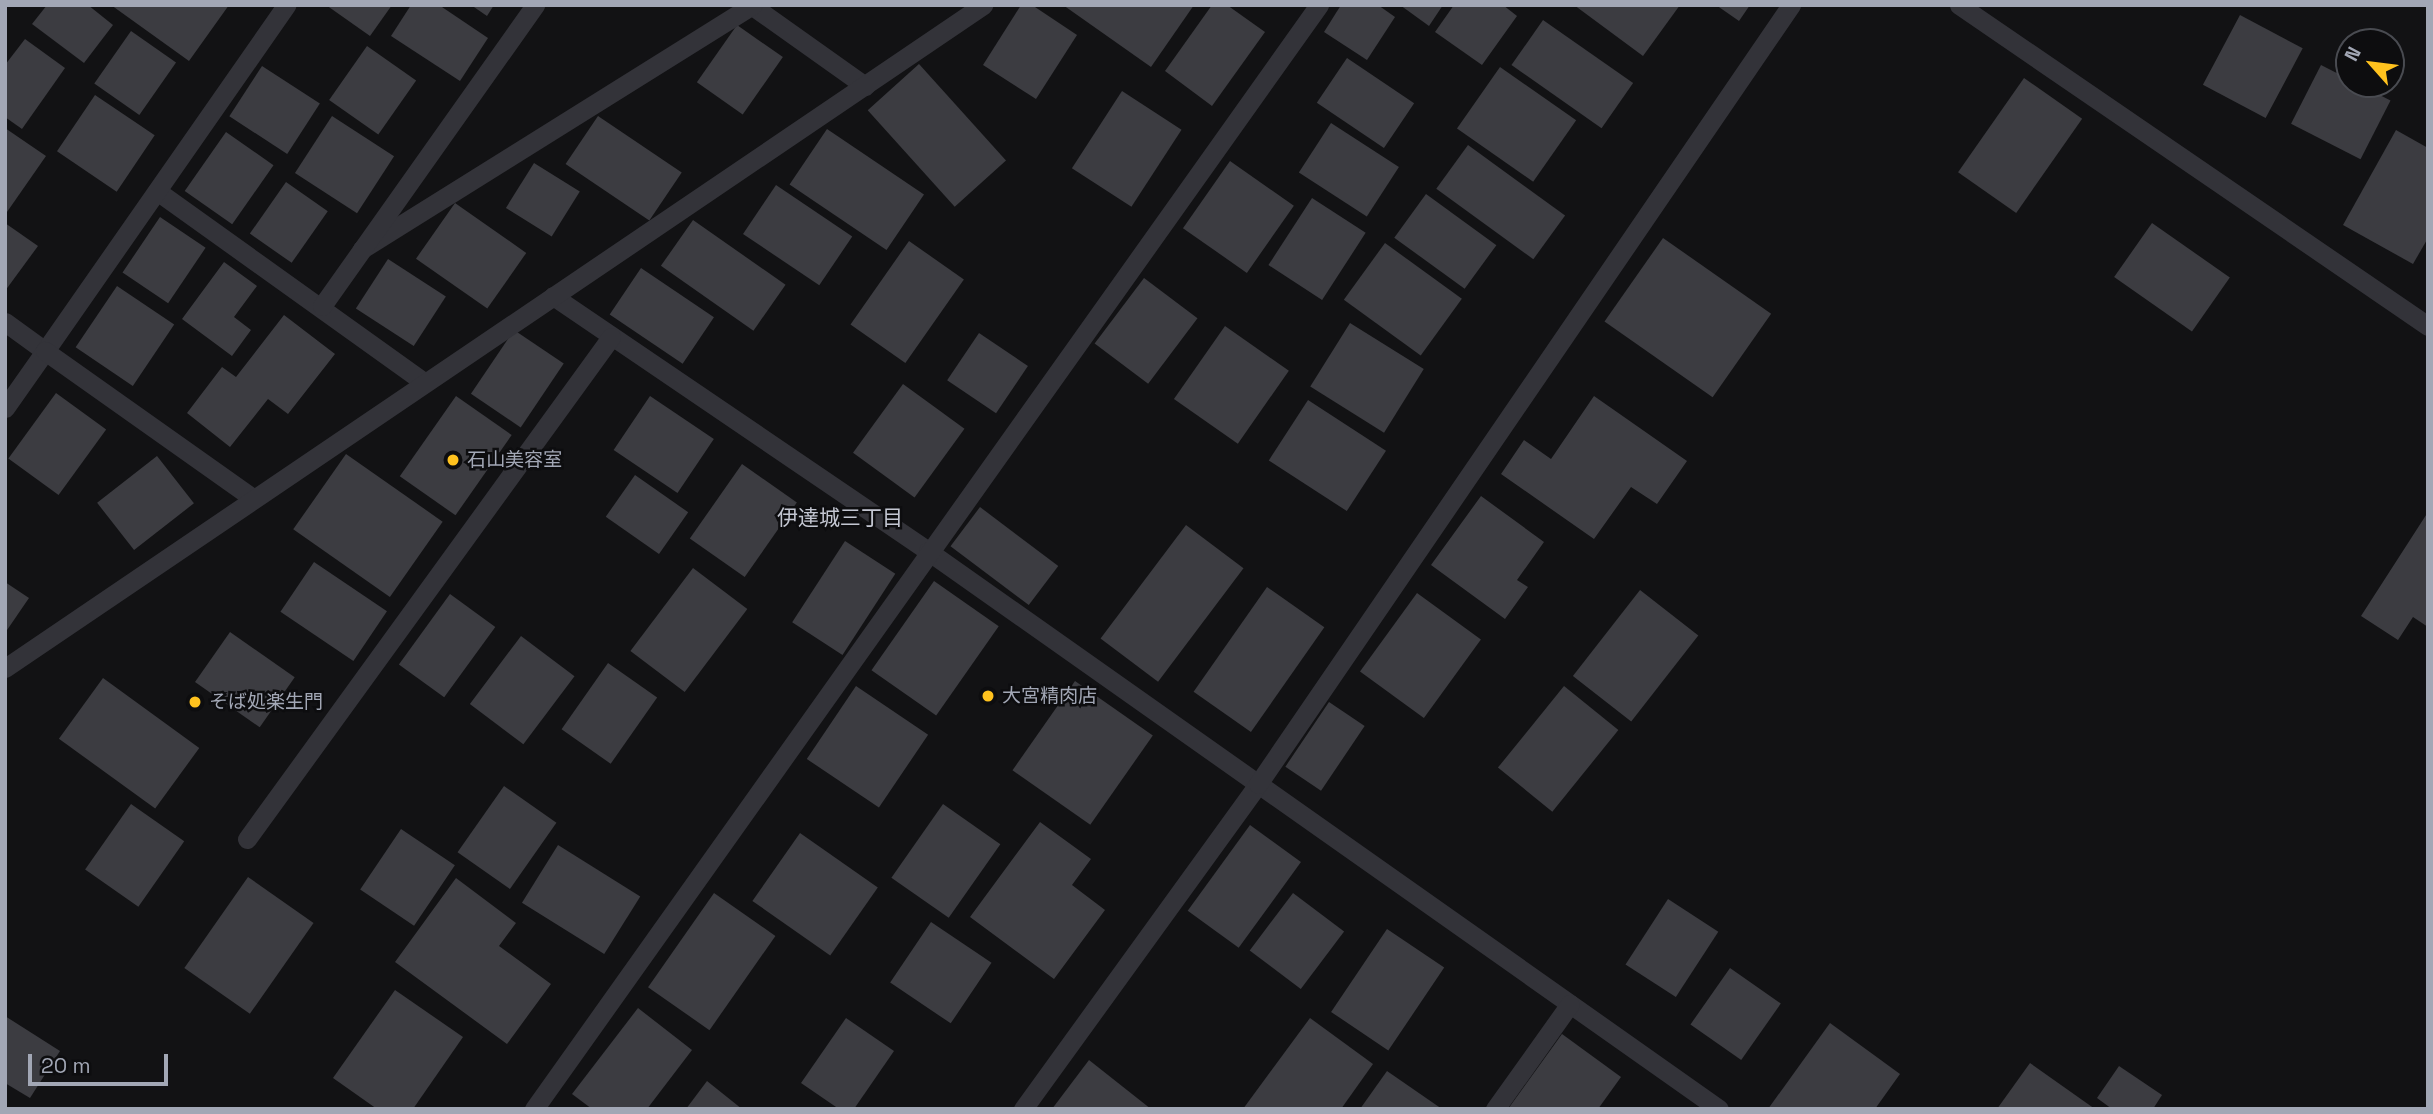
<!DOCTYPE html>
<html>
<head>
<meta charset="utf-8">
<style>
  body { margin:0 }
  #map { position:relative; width:2433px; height:1114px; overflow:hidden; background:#121214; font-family:"Space Grotesk","Noto Sans JP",sans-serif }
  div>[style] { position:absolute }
  .building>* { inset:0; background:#3c3c41; transform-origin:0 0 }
  .service>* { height:19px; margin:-9.5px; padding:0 9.5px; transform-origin:9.5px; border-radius:9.5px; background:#333339 }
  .dots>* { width:19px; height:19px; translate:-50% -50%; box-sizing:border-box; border:4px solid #0d0d0f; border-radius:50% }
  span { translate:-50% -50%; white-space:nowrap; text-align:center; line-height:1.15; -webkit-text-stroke:5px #0d0d0f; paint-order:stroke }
  .poi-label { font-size:19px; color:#a2a7b5 }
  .left { translate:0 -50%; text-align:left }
  .neighbourhood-label { font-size:21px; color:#c3c6d1 }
  .frame { position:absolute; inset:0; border:7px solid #a2a7b5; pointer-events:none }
  .north { position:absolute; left:2335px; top:28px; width:70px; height:70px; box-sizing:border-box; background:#0d0d0f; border:2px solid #494b51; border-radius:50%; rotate:298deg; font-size:19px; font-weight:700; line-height:28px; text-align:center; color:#a2a7b5 }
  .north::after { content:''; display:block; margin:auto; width:24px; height:32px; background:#ffc21e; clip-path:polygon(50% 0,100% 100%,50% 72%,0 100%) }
  .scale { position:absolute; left:28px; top:1054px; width:140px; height:32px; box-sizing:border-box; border:4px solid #a2a7b5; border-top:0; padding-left:9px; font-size:21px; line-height:24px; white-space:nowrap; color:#a2a7b5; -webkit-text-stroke:5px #0d0d0f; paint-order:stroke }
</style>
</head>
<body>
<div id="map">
  <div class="building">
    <div style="clip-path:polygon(47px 5px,88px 5px,113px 25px,84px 63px,32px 24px)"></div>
    <div style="clip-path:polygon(111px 5px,229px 5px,189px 61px)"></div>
    <div style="clip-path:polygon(326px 5px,392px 5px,370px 36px)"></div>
    <div style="clip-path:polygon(411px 5px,439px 5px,488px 38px,460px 81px,391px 36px)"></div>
    <div style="clip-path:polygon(471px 5px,494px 5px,487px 16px)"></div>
    <div style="clip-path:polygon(1021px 5px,1032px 5px,1077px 35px,1036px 99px,983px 65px)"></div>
    <div style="clip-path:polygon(1063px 5px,1194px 5px,1151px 67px)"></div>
    <div style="clip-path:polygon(1212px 5px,1227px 5px,1265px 32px,1212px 106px,1165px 71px)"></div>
    <div style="clip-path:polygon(1341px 5px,1378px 5px,1395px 17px,1367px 60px,1324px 32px)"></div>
    <div style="clip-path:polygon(1400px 5px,1443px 5px,1429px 26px)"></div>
    <div style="clip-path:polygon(1454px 5px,1503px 5px,1517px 16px,1482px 65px,1435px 32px)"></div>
    <div style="clip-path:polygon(1574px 5px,1680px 5px,1643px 56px)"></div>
    <div style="clip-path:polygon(1716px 5px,1750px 5px,1739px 21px)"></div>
    <div style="left:2240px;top:15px;width:71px;height:79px;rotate:28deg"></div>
    <div style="left:1543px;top:20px;width:110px;height:55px;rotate:35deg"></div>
    <div style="left:737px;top:25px;width:56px;height:70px;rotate:35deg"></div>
    <div style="left:131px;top:31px;width:55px;height:64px;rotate:35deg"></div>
    <div style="clip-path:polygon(25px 39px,65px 68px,22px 129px,5px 117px,5px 65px)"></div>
    <div style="left:367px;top:46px;width:60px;height:66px;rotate:35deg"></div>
    <div style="left:1347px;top:58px;width:81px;height:54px;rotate:34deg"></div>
    <div style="left:919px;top:64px;width:130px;height:69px;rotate:48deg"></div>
    <div style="left:2321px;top:65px;width:78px;height:66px;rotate:27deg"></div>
    <div style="left:262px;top:66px;width:69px;height:60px;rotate:33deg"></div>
    <div style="left:1500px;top:67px;width:93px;height:75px;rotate:35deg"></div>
    <div style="left:2024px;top:78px;width:71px;height:115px;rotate:35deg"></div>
    <div style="left:1122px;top:91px;width:71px;height:92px;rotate:33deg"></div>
    <div style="left:95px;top:95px;width:72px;height:68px;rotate:34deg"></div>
    <div style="left:332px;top:116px;width:74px;height:68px;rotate:33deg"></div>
    <div style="left:598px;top:116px;width:101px;height:58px;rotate:34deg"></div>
    <div style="left:1331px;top:123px;width:81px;height:59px;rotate:33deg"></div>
    <div style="clip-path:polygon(5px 128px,46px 156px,7px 212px,5px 211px)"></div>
    <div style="left:827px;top:129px;width:117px;height:67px;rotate:34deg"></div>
    <div style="clip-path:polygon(2396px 130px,2428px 148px,2428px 238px,2413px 264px,2343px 225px)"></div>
    <div style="left:226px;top:132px;width:58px;height:72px;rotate:35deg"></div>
    <div style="left:1468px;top:145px;width:120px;height:54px;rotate:36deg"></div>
    <div style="left:1230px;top:161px;width:78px;height:82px;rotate:35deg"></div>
    <div style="left:534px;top:163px;width:54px;height:53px;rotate:32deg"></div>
    <div style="left:286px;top:182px;width:51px;height:63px;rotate:35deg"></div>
    <div style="left:776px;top:185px;width:92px;height:59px;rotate:34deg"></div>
    <div style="left:1426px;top:194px;width:87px;height:54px;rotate:36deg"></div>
    <div style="left:1312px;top:198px;width:64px;height:80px;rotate:33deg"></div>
    <div style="left:455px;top:203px;width:87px;height:68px;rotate:35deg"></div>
    <div style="left:160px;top:217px;width:55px;height:67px;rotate:34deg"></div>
    <div style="left:693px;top:220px;width:113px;height:56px;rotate:35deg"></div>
    <div style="clip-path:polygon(5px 223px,38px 246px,5px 291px)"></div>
    <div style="left:2152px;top:223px;width:95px;height:66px;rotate:35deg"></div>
    <div style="left:1663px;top:238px;width:132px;height:102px;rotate:35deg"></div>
    <div style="left:909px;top:241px;width:67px;height:102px;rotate:35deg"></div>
    <div style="left:1385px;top:243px;width:95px;height:70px;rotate:36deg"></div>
    <div style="left:388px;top:259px;width:69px;height:59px;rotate:33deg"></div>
    <div style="clip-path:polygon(224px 262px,257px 286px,234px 317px,251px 330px,232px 356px,182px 319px)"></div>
    <div style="left:641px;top:268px;width:88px;height:56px;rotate:34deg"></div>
    <div style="left:1144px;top:278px;width:67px;height:82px;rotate:37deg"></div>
    <div style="left:117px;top:286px;width:69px;height:74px;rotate:34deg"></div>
    <div style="clip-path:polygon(284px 315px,335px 354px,288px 414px,268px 399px,230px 447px,187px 413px,222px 367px,236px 377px)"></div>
    <div style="left:1350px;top:323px;width:87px;height:75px;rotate:32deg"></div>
    <div style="left:1225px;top:326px;width:78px;height:89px;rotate:35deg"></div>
    <div style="left:514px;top:330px;width:60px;height:77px;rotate:34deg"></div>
    <div style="left:979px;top:333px;width:59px;height:57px;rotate:34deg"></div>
    <div style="left:903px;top:384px;width:76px;height:85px;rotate:36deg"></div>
    <div style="left:56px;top:393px;width:62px;height:81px;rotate:36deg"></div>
    <div style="left:456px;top:396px;width:68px;height:98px;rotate:35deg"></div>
    <div style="left:650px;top:396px;width:77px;height:65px;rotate:34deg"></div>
    <div style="clip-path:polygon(1594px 396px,1687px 461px,1657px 504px,1631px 487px,1594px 539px,1501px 474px,1524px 440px,1551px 459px)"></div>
    <div style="left:1308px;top:400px;width:93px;height:72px;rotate:33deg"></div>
    <div style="left:346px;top:454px;width:118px;height:92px;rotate:35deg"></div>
    <div style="left:157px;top:456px;width:60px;height:76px;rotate:52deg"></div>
    <div style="left:742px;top:464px;width:67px;height:91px;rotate:35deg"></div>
    <div style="left:635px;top:475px;width:65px;height:51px;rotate:35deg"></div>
    <div style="clip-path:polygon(1481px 496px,1544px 542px,1517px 580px,1528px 587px,1505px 619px,1431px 565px)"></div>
    <div style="left:980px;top:507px;width:98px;height:49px;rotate:37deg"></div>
    <div style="clip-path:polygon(2428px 512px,2428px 627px,2413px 617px,2398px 640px,2361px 616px)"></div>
    <div style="left:1186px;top:525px;width:72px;height:142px;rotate:37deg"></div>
    <div style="left:845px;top:541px;width:60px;height:97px;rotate:33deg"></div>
    <div style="left:314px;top:562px;width:88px;height:60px;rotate:34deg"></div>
    <div style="left:693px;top:568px;width:68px;height:104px;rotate:37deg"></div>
    <div style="left:934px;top:581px;width:79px;height:109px;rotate:35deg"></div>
    <div style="clip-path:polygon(5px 582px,29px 598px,5px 633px)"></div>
    <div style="left:1267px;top:587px;width:70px;height:128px;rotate:35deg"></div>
    <div style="left:1640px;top:590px;width:74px;height:109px;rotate:38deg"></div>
    <div style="left:1417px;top:593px;width:79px;height:97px;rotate:36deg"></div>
    <div style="left:450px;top:594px;width:56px;height:87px;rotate:36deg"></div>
    <div style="left:230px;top:632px;width:79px;height:61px;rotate:35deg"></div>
    <div style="left:521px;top:636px;width:67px;height:85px;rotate:37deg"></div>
    <div style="left:608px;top:663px;width:60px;height:81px;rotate:35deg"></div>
    <div style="left:103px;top:678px;width:119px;height:75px;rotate:36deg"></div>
    <div style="left:1075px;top:681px;width:95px;height:109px;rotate:35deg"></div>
    <div style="left:856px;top:686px;width:87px;height:88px;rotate:34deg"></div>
    <div style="left:1564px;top:686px;width:70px;height:105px;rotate:39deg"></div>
    <div style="left:1329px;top:702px;width:43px;height:78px;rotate:34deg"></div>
    <div style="left:504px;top:786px;width:64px;height:81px;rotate:35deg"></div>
    <div style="left:131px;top:804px;width:65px;height:80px;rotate:35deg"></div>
    <div style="left:943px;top:804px;width:70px;height:90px;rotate:35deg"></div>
    <div style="clip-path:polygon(1040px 822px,1091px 859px,1072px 885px,1105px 910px,1054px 979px,970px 917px)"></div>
    <div style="left:1250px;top:825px;width:63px;height:106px;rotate:36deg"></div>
    <div style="left:401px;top:829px;width:65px;height:73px;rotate:34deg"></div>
    <div style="left:800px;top:833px;width:95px;height:83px;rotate:35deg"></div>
    <div style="left:558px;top:845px;width:97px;height:68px;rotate:32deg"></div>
    <div style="left:248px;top:877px;width:80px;height:111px;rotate:35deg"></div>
    <div style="clip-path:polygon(456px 878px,516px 923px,499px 946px,551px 984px,507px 1044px,395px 962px)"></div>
    <div style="left:714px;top:893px;width:75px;height:115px;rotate:35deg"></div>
    <div style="left:1293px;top:893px;width:64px;height:72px;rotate:37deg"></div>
    <div style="left:1668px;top:899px;width:60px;height:78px;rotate:33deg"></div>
    <div style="left:931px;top:922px;width:73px;height:73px;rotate:34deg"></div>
    <div style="left:1387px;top:929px;width:69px;height:100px;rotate:34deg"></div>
    <div style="left:1730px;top:968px;width:62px;height:69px;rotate:35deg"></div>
    <div style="clip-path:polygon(395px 990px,463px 1037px,413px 1109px,377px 1109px,333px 1078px)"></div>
    <div style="clip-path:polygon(638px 1008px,692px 1050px,647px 1109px,592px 1109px,572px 1094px)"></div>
    <div style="clip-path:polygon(5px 1016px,60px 1051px,30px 1098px,5px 1083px)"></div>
    <div style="clip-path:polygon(846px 1018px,894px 1051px,854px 1109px,839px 1109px,801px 1083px)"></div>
    <div style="clip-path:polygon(1310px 1018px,1373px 1064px,1341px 1109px,1243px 1109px)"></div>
    <div style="clip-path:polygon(1830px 1023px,1900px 1074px,1875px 1109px,1768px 1109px)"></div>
    <div style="clip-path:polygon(1562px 1034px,1621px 1077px,1598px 1109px,1508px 1109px)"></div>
    <div style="clip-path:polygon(1089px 1060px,1151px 1109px,1052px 1109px)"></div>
    <div style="clip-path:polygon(2030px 1063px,2095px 1109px,1997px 1109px)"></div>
    <div style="clip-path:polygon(2119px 1066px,2162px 1095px,2153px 1109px,2112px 1109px,2097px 1098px)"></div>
    <div style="clip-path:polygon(1387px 1071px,1442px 1109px,1360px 1109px)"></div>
    <div style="clip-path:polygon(707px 1081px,742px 1109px,686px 1109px)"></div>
  </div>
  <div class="service">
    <div style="left:751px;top:5px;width:140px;rotate:35.4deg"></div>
    <div style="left:1959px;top:5px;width:568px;rotate:34.39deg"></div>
    <div style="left:157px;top:191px;width:326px;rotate:35.6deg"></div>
    <div style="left:362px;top:249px;width:461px;rotate:-32deg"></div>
    <div style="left:553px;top:296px;width:453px;rotate:34.2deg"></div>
    <div style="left:928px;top:551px;width:968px;rotate:35.2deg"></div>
    <div style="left:322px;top:306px;width:369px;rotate:-54.7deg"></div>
    <div style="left:5px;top:322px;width:49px;rotate:35.9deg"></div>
    <div style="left:45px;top:351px;width:422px;rotate:-55.1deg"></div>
    <div style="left:5px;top:408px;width:70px;rotate:-54.9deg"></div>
    <div style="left:45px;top:351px;width:251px;rotate:35.3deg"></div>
    <div style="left:5px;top:668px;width:1182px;rotate:-34.13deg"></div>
    <div style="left:247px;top:839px;width:620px;rotate:-54.05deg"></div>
    <div style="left:534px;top:1109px;width:1355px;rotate:-54.59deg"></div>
    <div style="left:1023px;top:1109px;width:401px;rotate:-54.1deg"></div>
    <div style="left:1258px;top:784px;width:944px;rotate:-55.62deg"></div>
    <div style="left:1495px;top:1109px;width:129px;rotate:-54.5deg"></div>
  </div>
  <div class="dots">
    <div style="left:453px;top:460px;background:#ffc21e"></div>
    <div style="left:988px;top:696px;background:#ffc21e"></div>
    <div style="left:195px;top:702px;background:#ffc21e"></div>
  </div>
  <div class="poi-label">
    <span class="left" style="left:467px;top:460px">石山美容室</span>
    <span class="left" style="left:1002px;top:696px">大宮精肉店</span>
    <span class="left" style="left:209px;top:702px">そば処楽生門</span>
  </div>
  <div class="neighbourhood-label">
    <span style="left:840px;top:518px">伊達城三丁目</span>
  </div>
  <div class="frame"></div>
  <div class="north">N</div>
  <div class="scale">20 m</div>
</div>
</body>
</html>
